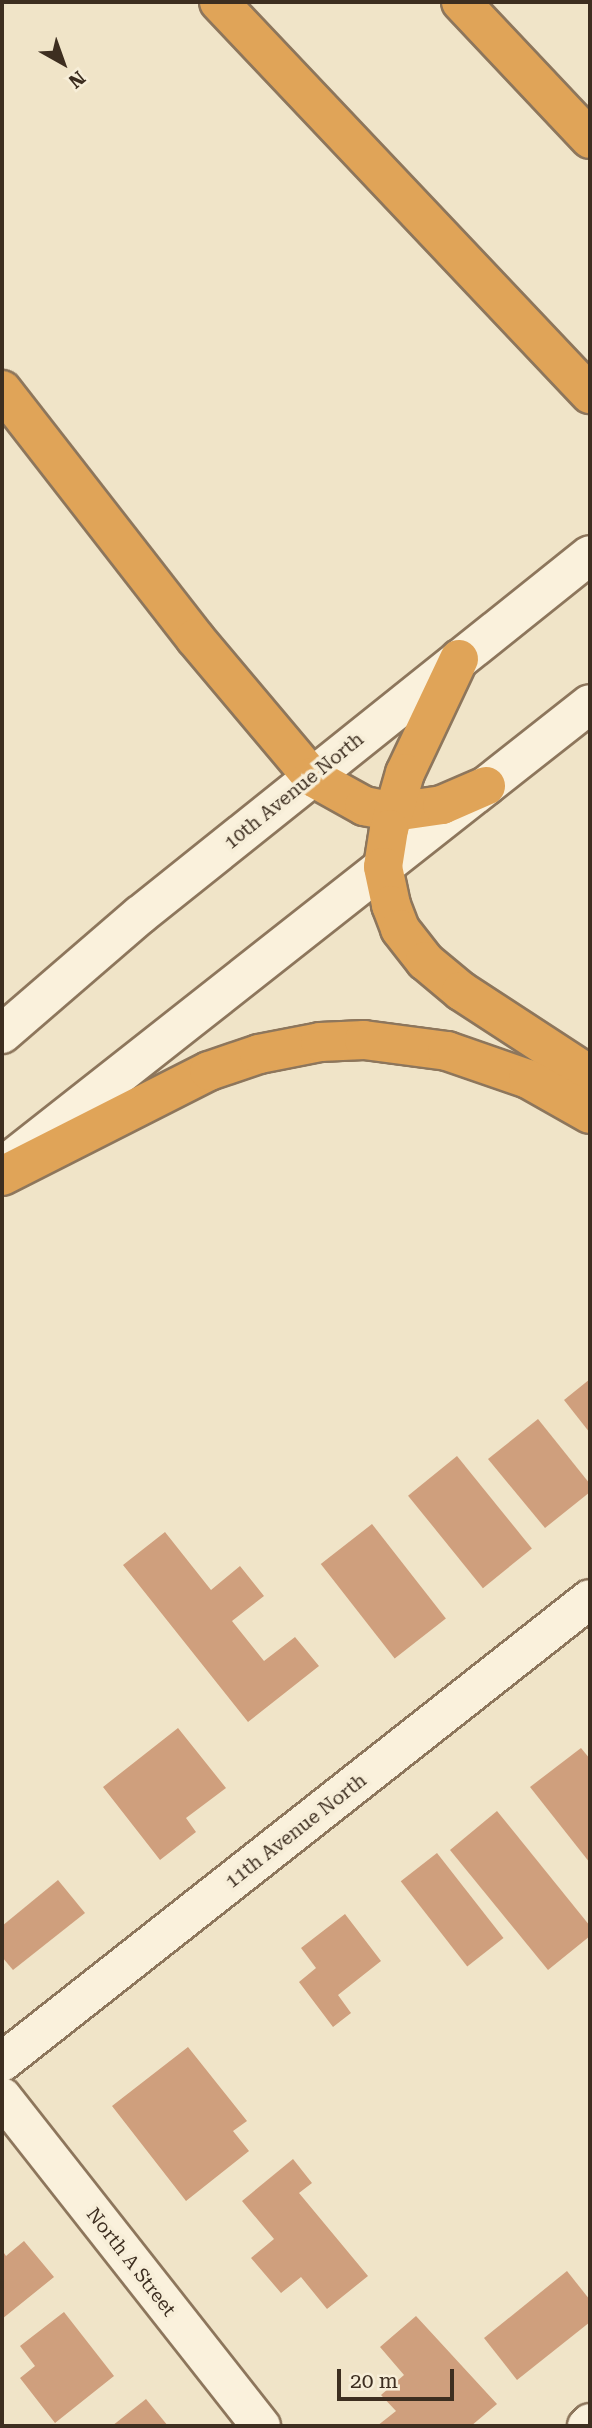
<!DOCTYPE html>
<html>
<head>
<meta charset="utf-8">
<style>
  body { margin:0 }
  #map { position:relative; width:592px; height:2428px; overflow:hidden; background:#f0e4c8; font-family:"Roboto Serif",serif }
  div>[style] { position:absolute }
  .building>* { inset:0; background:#cf9f7d; transform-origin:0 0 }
  .roads { filter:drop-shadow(2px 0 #8d765c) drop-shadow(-2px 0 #8d765c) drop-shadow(0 2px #8d765c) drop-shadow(0 -2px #8d765c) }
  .minor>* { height:38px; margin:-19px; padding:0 19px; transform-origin:19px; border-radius:19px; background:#faf1dc }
  .tertiary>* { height:38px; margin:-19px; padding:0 19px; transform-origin:19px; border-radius:19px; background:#faf1dc }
  .secondary>* { height:38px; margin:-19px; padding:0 19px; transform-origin:19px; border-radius:19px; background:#faf1dc }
  .motorway>* { height:38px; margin:-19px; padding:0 19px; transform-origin:19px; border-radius:19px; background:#e0a458 }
  span { translate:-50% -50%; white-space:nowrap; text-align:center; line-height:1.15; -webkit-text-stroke:7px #f7eed8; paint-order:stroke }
  .street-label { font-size:19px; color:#3d2e20 }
  .frame { position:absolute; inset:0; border:4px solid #3d2e20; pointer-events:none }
  .north { position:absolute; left:28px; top:28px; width:70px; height:70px; -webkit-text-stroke:5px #f7eed8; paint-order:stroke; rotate:140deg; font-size:19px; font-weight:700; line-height:28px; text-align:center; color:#3d2e20 }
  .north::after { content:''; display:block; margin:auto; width:24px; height:32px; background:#3d2e20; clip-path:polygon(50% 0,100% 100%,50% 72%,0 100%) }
  .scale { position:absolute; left:337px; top:2369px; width:117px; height:32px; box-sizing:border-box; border:4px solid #3d2e20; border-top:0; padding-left:9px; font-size:21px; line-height:24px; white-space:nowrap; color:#3d2e20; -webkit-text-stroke:5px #f7eed8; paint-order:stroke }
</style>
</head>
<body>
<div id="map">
  <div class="building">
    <div style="clip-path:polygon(590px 1379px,590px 1433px,564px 1400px)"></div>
    <div style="clip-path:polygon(538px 1419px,590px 1484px,590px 1492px,545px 1528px,488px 1459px)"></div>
    <div style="left:457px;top:1456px;width:119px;height:63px;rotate:51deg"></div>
    <div style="left:372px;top:1524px;width:120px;height:65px;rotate:52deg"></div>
    <div style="clip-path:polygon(165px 1532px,211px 1590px,240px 1566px,264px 1596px,232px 1621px,264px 1661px,295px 1637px,319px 1666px,248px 1722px,123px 1565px)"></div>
    <div style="clip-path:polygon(178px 1728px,226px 1788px,186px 1818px,196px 1832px,160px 1860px,103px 1787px)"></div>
    <div style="clip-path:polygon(581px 1748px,590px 1759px,590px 1863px,530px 1787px)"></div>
    <div style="clip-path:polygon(497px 1811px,590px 1926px,590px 1936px,548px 1970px,450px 1850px)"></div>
    <div style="left:437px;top:1853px;width:108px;height:46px;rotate:52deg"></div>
    <div style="clip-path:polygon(58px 1880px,85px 1913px,13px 1970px,2px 1957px,2px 1926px)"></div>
    <div style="clip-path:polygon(345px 1914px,381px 1961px,338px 1995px,351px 2013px,333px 2027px,299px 1982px,316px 1968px,301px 1948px)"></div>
    <div style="clip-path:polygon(188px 2047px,247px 2121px,233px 2131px,249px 2151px,186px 2201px,112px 2106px)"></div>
    <div style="clip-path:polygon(293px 2159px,312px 2183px,299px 2193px,368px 2276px,327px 2309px,301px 2277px,281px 2293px,251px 2258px,274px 2239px,242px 2201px)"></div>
    <div style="clip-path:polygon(24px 2241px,54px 2277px,2px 2319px,2px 2250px,6px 2256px)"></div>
    <div style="clip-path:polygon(567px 2271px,590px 2300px,590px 2322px,517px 2380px,484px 2338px)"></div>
    <div style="clip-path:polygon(64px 2312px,114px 2376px,55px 2423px,20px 2378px,35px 2366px,20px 2346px)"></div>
    <div style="clip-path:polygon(416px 2316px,497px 2404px,471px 2426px,377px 2426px,396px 2411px,381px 2395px,404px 2375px,380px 2347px)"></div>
    <div style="clip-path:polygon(146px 2399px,168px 2426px,112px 2426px)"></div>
  </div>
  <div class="roads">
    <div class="minor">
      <div style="left:2px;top:2062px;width:748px;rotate:-38.22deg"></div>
      <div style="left:587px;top:2426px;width:4px;rotate:-45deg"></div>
    </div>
    <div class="tertiary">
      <div style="left:2px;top:2097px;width:419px;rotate:51.8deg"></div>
    </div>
    <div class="secondary">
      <div style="left:2px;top:1034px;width:182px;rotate:-40.8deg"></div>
      <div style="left:140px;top:915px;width:576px;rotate:-38.66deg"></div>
      <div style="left:6px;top:1164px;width:743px;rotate:-38.23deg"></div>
    </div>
    <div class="motorway">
      <div style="left:219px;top:2px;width:540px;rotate:46.58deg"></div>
      <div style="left:461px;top:2px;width:188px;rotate:46.7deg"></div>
      <div style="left:2px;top:390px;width:314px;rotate:52.1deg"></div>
      <div style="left:195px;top:638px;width:182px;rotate:49.9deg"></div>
      <div style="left:312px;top:777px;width:60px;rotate:29.1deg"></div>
      <div style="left:364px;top:806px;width:31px;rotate:11deg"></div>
      <div style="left:394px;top:812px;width:49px;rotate:-8.3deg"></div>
      <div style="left:442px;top:805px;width:48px;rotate:-23.4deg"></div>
      <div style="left:459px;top:659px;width:126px;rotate:115.3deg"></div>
      <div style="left:405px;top:773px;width:58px;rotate:105.9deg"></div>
      <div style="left:389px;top:829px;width:38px;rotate:99deg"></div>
      <div style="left:383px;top:867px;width:39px;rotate:78deg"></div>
      <div style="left:391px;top:905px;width:26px;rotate:69deg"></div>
      <div style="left:400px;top:929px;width:41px;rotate:52deg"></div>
      <div style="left:425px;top:961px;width:47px;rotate:39.8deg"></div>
      <div style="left:461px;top:991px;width:154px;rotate:33.1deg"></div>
      <div style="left:2px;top:1176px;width:232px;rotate:-26.9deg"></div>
      <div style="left:209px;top:1071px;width:53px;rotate:-18.8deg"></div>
      <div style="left:259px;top:1054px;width:62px;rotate:-11.1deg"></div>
      <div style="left:320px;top:1042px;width:44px;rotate:-2.6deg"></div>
      <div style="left:364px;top:1040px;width:84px;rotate:7.5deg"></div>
      <div style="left:447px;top:1051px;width:86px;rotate:19.1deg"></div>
      <div style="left:528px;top:1079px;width:71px;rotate:29.4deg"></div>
    </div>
  </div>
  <div class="street-label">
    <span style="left:294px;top:791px;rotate:-39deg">10th Avenue North</span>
    <span style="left:296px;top:1831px;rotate:-38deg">11th Avenue North</span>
    <span style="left:131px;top:2262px;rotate:52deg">North A Street</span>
  </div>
  <div class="frame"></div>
  <div class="north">N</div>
  <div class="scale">20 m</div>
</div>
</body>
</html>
